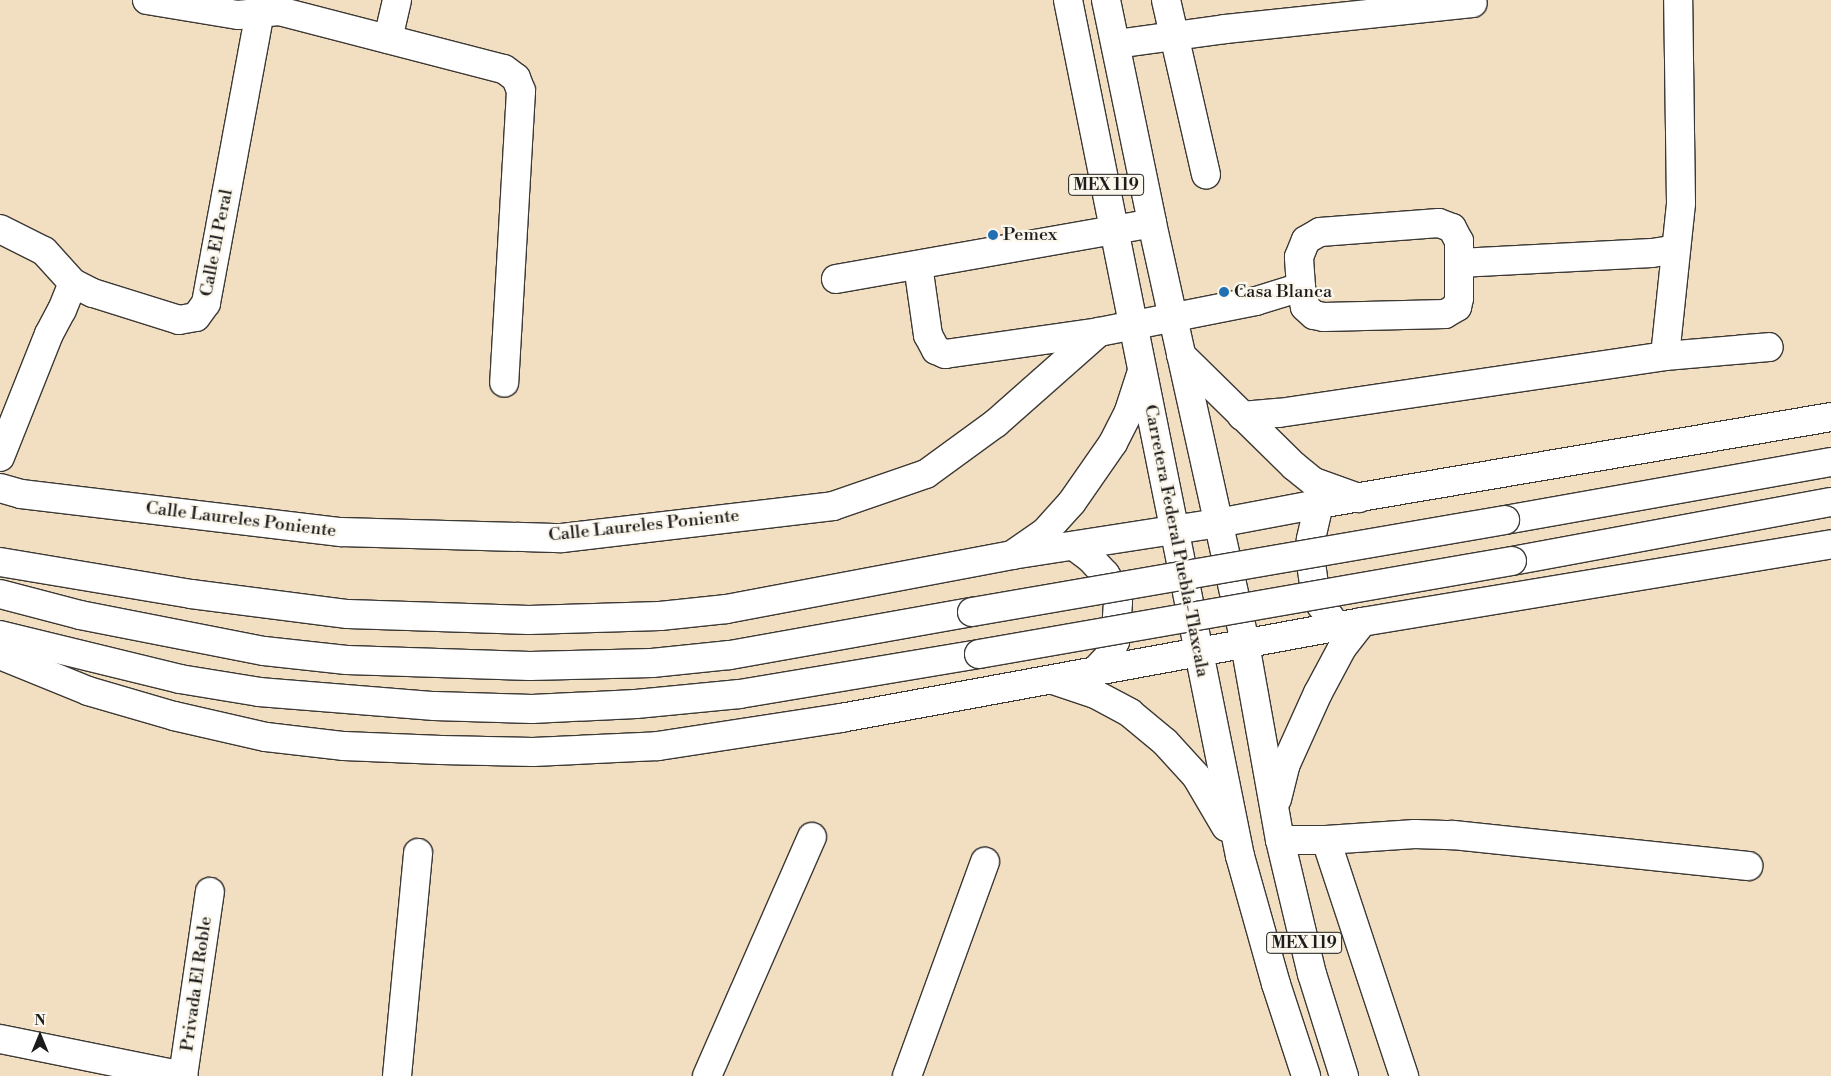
<!DOCTYPE html>
<html>
<head>
<meta charset="utf-8">
<style>
  body { margin:0 }
  #map { position:relative; width:1831px; height:1076px; overflow:hidden; background:#f2dec0; font-family:"Libre Bodoni",serif }
  div>[style] { position:absolute }
  .roads { filter:drop-shadow(1px 0 #3c3935) drop-shadow(-1px 0 #3c3935) drop-shadow(0 1px #3c3935) drop-shadow(0 -1px #3c3935) }
  .minor>* { height:28px; margin:-14px; padding:0 14px; transform-origin:14px; border-radius:14px; background:#fff }
  .major>* { height:28px; margin:-14px; padding:0 14px; transform-origin:14px; border-radius:14px; background:#fff }
  .highway>* { height:28px; margin:-14px; padding:0 14px; transform-origin:14px; border-radius:14px; background:#fff }
  .bridges { filter:drop-shadow(1px 0 #3c3935) drop-shadow(-1px 0 #3c3935) drop-shadow(0 1px #3c3935) drop-shadow(0 -1px #3c3935) }
  .highway-bridge>* { height:28px; margin:-14px; padding:0 14px; transform-origin:14px; border-radius:14px; background:#fff }
  .dots>* { width:14px; height:14px; translate:-50% -50%; box-sizing:border-box; border:2px solid #fbf7ec; border-radius:50% }
  span { translate:-50% -50%; white-space:nowrap; text-align:center; line-height:1.15; -webkit-text-stroke:4.5px #fbf7ec; paint-order:stroke }
  .shield-label span { padding:1px 4px; background:#fbf7ec; border:1px solid; border-radius:4px; -webkit-text-stroke-width:0 }
  .shield-label { font-size:16px; color:#1c1c1c; font-weight:700 }
  .poi-label { font-size:18px; color:#1c1c1c }
  .left { translate:0 -50%; text-align:left }
  .street-label { font-size:18px; color:#1c1c1c }
  .north { position:absolute; left:15px; top:1011px; width:50px; height:50px; -webkit-text-stroke:4px #fbf7ec; paint-order:stroke; rotate:0deg; font-size:14px; font-weight:700; line-height:20px; text-align:center; color:#1c1c1c }
  .north::after { content:''; display:block; margin:auto; width:18px; height:22px; background:#1c1c1c; clip-path:polygon(50% 0,100% 100%,50% 72%,0 100%) }
</style>
</head>
<body>
<div id="map">
  <div class="roads">
    <div class="minor">
      <div style="left:147px;top:0;width:92px;rotate:9.4deg"></div>
      <div style="left:238px;top:15px;width:41px;rotate:-5.6deg"></div>
      <div style="left:279px;top:11px;width:232px;rotate:14.5deg"></div>
      <div style="left:504px;top:69px;width:15px;rotate:37deg"></div>
      <div style="left:516px;top:78px;width:14px;rotate:69deg"></div>
      <div style="left:521px;top:91px;width:292px;rotate:93.3deg"></div>
      <div style="left:1166px;top:0;width:179px;rotate:77.1deg"></div>
      <div style="left:388px;top:39px;width:40px;rotate:-77deg"></div>
      <div style="left:1116px;top:44px;width:110px;rotate:-7.8deg"></div>
      <div style="left:1225px;top:29px;width:249px;rotate:-6deg"></div>
      <div style="left:0;top:229px;width:49px;rotate:26.6deg"></div>
      <div style="left:44px;top:251px;width:43px;rotate:47.8deg"></div>
      <div style="left:73px;top:283px;width:22px;rotate:27deg"></div>
      <div style="left:93px;top:293px;width:90px;rotate:17.4deg"></div>
      <div style="left:179px;top:320px;width:17px;rotate:-10deg"></div>
      <div style="left:196px;top:317px;width:17px;rotate:-54deg"></div>
      <div style="left:206px;top:303px;width:308px;rotate:-79.5deg"></div>
      <div style="left:918px;top:265px;width:71px;rotate:81.9deg"></div>
      <div style="left:928px;top:335px;width:17px;rotate:62deg"></div>
      <div style="left:936px;top:350px;width:10px;rotate:24deg"></div>
      <div style="left:945px;top:354px;width:156px;rotate:-8.1deg"></div>
      <div style="left:836px;top:279px;width:321px;rotate:-10deg"></div>
      <div style="left:1301px;top:287px;width:20px;rotate:79deg"></div>
      <div style="left:1305px;top:307px;width:12px;rotate:42deg"></div>
      <div style="left:1314px;top:315px;width:10px;rotate:11deg"></div>
      <div style="left:1324px;top:317px;width:121px;rotate:-1.4deg"></div>
      <div style="left:1445px;top:314px;width:14px;rotate:-30deg"></div>
      <div style="left:1457px;top:307px;width:9px;rotate:-77deg"></div>
      <div style="left:1459px;top:298px;width:35px;rotate:-90deg"></div>
      <div style="left:1665px;top:356px;width:154px;rotate:-84deg"></div>
      <div style="left:1681px;top:203px;width:203px;rotate:-90.8deg"></div>
      <div style="left:1242px;top:416px;width:37px;rotate:-5deg"></div>
      <div style="left:1279px;top:413px;width:390px;rotate:-8.4deg"></div>
      <div style="left:1665px;top:356px;width:104px;rotate:-4.9deg"></div>
      <div style="left:0;top:457px;width:132px;rotate:-68.3deg"></div>
      <div style="left:49px;top:334px;width:27px;rotate:-62deg"></div>
      <div style="left:62px;top:310px;width:29px;rotate:-68deg"></div>
      <div style="left:0;top:488px;width:22px;rotate:16deg"></div>
      <div style="left:21px;top:494px;width:322px;rotate:6.8deg"></div>
      <div style="left:341px;top:532px;width:221px;rotate:1.6deg"></div>
      <div style="left:562px;top:538px;width:273px;rotate:-6.7deg"></div>
      <div style="left:833px;top:506px;width:98px;rotate:-19deg"></div>
      <div style="left:926px;top:474px;width:87px;rotate:-36.1deg"></div>
      <div style="left:996px;top:423px;width:137px;rotate:-41.5deg"></div>
      <div style="left:1099px;top:332px;width:160px;rotate:-11.2deg"></div>
      <div style="left:1256px;top:301px;width:47px;rotate:-17.3deg"></div>
      <div style="left:1301px;top:287px;width:30px;rotate:-94deg"></div>
      <div style="left:1299px;top:257px;width:18px;rotate:-68deg"></div>
      <div style="left:1306px;top:240px;width:16px;rotate:-30deg"></div>
      <div style="left:1320px;top:232px;width:119px;rotate:-4.3deg"></div>
      <div style="left:1439px;top:223px;width:14px;rotate:21deg"></div>
      <div style="left:1452px;top:228px;width:15px;rotate:62deg"></div>
      <div style="left:1459px;top:241px;width:22px;rotate:90deg"></div>
      <div style="left:1459px;top:263px;width:193px;rotate:-3deg"></div>
      <div style="left:1652px;top:253px;width:24px;rotate:-9deg"></div>
      <div style="left:1280px;top:840px;width:46px"></div>
      <div style="left:1326px;top:840px;width:249px;rotate:71.7deg"></div>
      <div style="left:1326px;top:840px;width:89px;rotate:-3.9deg"></div>
      <div style="left:1415px;top:834px;width:38px;rotate:2deg"></div>
      <div style="left:1453px;top:835px;width:297px;rotate:6deg"></div>
      <div style="left:0;top:1039px;width:187px;rotate:11.4deg"></div>
      <div style="left:183px;top:1076px;width:186px;rotate:-81.7deg"></div>
      <div style="left:397px;top:1076px;width:224px;rotate:-84.6deg"></div>
      <div style="left:707px;top:1076px;width:261px;rotate:-66.3deg"></div>
      <div style="left:907px;top:1076px;width:228px;rotate:-70deg"></div>
    </div>
    <div class="major">
      <div style="left:1068px;top:0;width:873px;rotate:78.64deg"></div>
      <div style="left:1240px;top:856px;width:133px;rotate:74.3deg"></div>
      <div style="left:1276px;top:984px;width:97px;rotate:71.9deg"></div>
      <div style="left:1106px;top:0;width:228px;rotate:78.3deg"></div>
      <div style="left:1152px;top:223px;width:431px;rotate:77.5deg"></div>
      <div style="left:1245px;top:644px;width:199px;rotate:79.9deg"></div>
      <div style="left:1280px;top:840px;width:138px;rotate:76.6deg"></div>
      <div style="left:1312px;top:974px;width:107px;rotate:72.6deg"></div>
      <div style="left:1181px;top:355px;width:158px;rotate:44.5deg"></div>
      <div style="left:1294px;top:466px;width:26px;rotate:39deg"></div>
      <div style="left:1314px;top:482px;width:48px;rotate:19.6deg"></div>
      <div style="left:1012px;top:555px;width:40px;rotate:-34.9deg"></div>
      <div style="left:1045px;top:532px;width:40px;rotate:-48deg"></div>
      <div style="left:1072px;top:502px;width:72px;rotate:-55.2deg"></div>
      <div style="left:1113px;top:443px;width:36px;rotate:-63deg"></div>
      <div style="left:1129px;top:411px;width:40px;rotate:-72deg"></div>
      <div style="left:1053px;top:680px;width:44px;rotate:18.4deg"></div>
      <div style="left:1095px;top:694px;width:40px;rotate:28deg"></div>
      <div style="left:1130px;top:713px;width:45px;rotate:39.6deg"></div>
      <div style="left:1165px;top:742px;width:46px;rotate:47.6deg"></div>
      <div style="left:1196px;top:776px;width:59px;rotate:59.5deg"></div>
      <div style="left:1277px;top:799px;width:34px;rotate:-76deg"></div>
      <div style="left:1285px;top:766px;width:80px;rotate:-65.7deg"></div>
      <div style="left:1318px;top:693px;width:51px;rotate:-61.9deg"></div>
      <div style="left:1342px;top:648px;width:33px;rotate:-52deg"></div>
    </div>
    <div class="highway">
      <div style="left:1319px;top:504px;width:37px;rotate:103deg"></div>
      <div style="left:1311px;top:540px;width:23px;rotate:90deg"></div>
      <div style="left:1311px;top:563px;width:22px;rotate:82deg"></div>
      <div style="left:1314px;top:585px;width:21px;rotate:71deg"></div>
      <div style="left:1321px;top:605px;width:27px;rotate:54deg"></div>
      <div style="left:1505px;top:520px;width:331px;rotate:-10.1deg"></div>
      <div style="left:1074px;top:546px;width:21px;rotate:37deg"></div>
      <div style="left:1091px;top:559px;width:21px;rotate:47deg"></div>
      <div style="left:1105px;top:574px;width:13px;rotate:58deg"></div>
      <div style="left:1112px;top:585px;width:18px;rotate:71deg"></div>
      <div style="left:1118px;top:602px;width:39px;rotate:94deg"></div>
      <div style="left:1115px;top:641px;width:16px;rotate:112deg"></div>
      <div style="left:1109px;top:656px;width:21px;rotate:133deg"></div>
      <div style="left:1512px;top:561px;width:324px;rotate:-10.5deg"></div>
      <div style="left:0;top:562px;width:194px;rotate:9.5deg"></div>
      <div style="left:191px;top:594px;width:158px;rotate:7.3deg"></div>
      <div style="left:348px;top:614px;width:181px;rotate:1.9deg"></div>
      <div style="left:529px;top:620px;width:131px;rotate:-1.7deg"></div>
      <div style="left:660px;top:616px;width:67px;rotate:-6deg"></div>
      <div style="left:727px;top:609px;width:290px;rotate:-10.7deg"></div>
      <div style="left:1012px;top:555px;width:208px;rotate:-8.8deg"></div>
      <div style="left:1218px;top:523px;width:103px;rotate:-10.7deg"></div>
      <div style="left:1319px;top:504px;width:519px;rotate:-9.64deg"></div>
      <div style="left:0;top:594px;width:83px;rotate:14.7deg"></div>
      <div style="left:80px;top:615px;width:187px;rotate:11.1deg"></div>
      <div style="left:264px;top:651px;width:83px;rotate:6.2deg"></div>
      <div style="left:347px;top:660px;width:183px;rotate:1.9deg"></div>
      <div style="left:530px;top:666px;width:122px;rotate:-1.4deg"></div>
      <div style="left:652px;top:663px;width:78px;rotate:-5.9deg"></div>
      <div style="left:730px;top:655px;width:246px;rotate:-10.1deg"></div>
      <div style="left:0;top:635px;width:185px;rotate:13.7deg"></div>
      <div style="left:180px;top:679px;width:80px;rotate:9.3deg"></div>
      <div style="left:259px;top:692px;width:176px;rotate:4.6deg"></div>
      <div style="left:434px;top:706px;width:98px;rotate:1.8deg"></div>
      <div style="left:532px;top:709px;width:104px;rotate:-2.8deg"></div>
      <div style="left:636px;top:704px;width:104px;rotate:-5.5deg"></div>
      <div style="left:740px;top:694px;width:242px;rotate:-9.5deg"></div>
      <div style="left:0;top:655px;width:95px;rotate:22.2deg"></div>
      <div style="left:88px;top:691px;width:90px;rotate:16.2deg"></div>
      <div style="left:174px;top:716px;width:94px;rotate:12.9deg"></div>
      <div style="left:266px;top:737px;width:79px;rotate:6.6deg"></div>
      <div style="left:344px;top:746px;width:97px;rotate:2.4deg"></div>
      <div style="left:441px;top:750px;width:92px;rotate:1.2deg"></div>
      <div style="left:533px;top:752px;width:125px;rotate:-2.7deg"></div>
      <div style="left:658px;top:746px;width:185px;rotate:-8.7deg"></div>
      <div style="left:841px;top:718px;width:530px;rotate:-10.44deg"></div>
      <div style="left:1362px;top:622px;width:475px;rotate:-9.4deg"></div>
    </div>
  </div>
  <div class="bridges">
    <div class="highway-bridge">
      <div style="left:972px;top:612px;width:541px;rotate:-9.79deg"></div>
      <div style="left:979px;top:654px;width:541px;rotate:-9.9deg"></div>
    </div>
  </div>
  <div class="dots">
    <div style="left:993px;top:235px;background:#1f6fb2"></div>
    <div style="left:1224px;top:292px;background:#1f6fb2"></div>
  </div>
  <div class="shield-label">
    <span style="left:1106px;top:185px">MEX 119</span>
    <span style="left:1304px;top:943px">MEX 119</span>
  </div>
  <div class="poi-label">
    <span class="left" style="left:1003px;top:235px">Pemex</span>
    <span class="left" style="left:1234px;top:292px">Casa Blanca</span>
  </div>
  <div class="street-label">
    <span style="left:217px;top:243px;rotate:-79deg">Calle El Peral</span>
    <span style="left:241px;top:520px;rotate:7deg">Calle Laureles Poniente</span>
    <span style="left:644px;top:526px;rotate:-6deg">Calle Laureles Poniente</span>
    <span style="left:1176px;top:541px;rotate:79deg">Carretera Federal Puebla-Tlaxcala</span>
    <span style="left:197px;top:984px;rotate:-82deg">Privada El Roble</span>
  </div>
  <div class="north">N</div>
</div>
</body>
</html>
